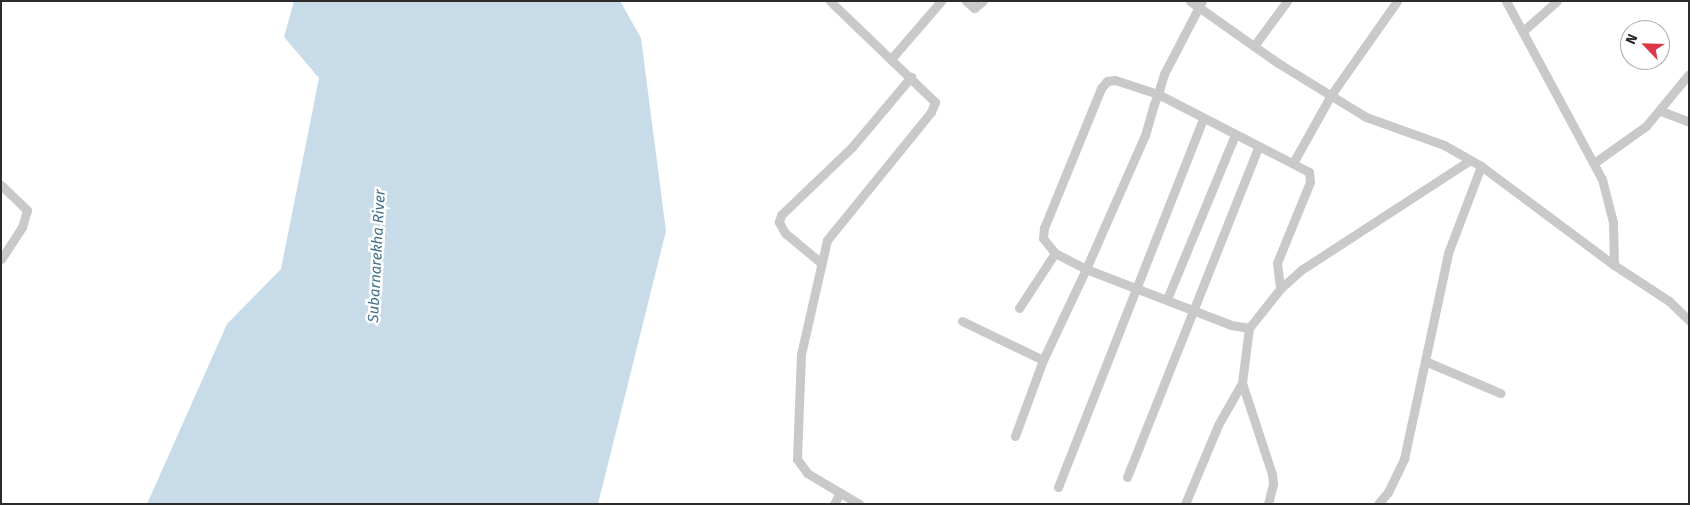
<!DOCTYPE html>
<html>
<head>
<meta charset="utf-8">
<style>
  body { margin:0 }
  #map { position:relative; width:1690px; height:505px; overflow:hidden; background:#fff; font-family:"Fira Sans",sans-serif }
  div>[style] { position:absolute }
  .water>* { inset:0; background:#c7dce8 }
  .street>* { height:9px; margin:-4.5px; padding:0 4.5px; transform-origin:4.5px; border-radius:4.5px; background:#c9c9c9 }
  span { translate:-50% -50%; white-space:nowrap; text-align:center; line-height:1.15; -webkit-text-stroke:5px #fff; paint-order:stroke }
  .water-label { font-size:15px; color:#406f89; font-style:italic }
  .frame { position:absolute; inset:0; border:2px solid #2c2c2c; pointer-events:none }
  .north { position:absolute; left:1620px; top:20px; width:50px; height:50px; box-sizing:border-box; background:#fff; border:1px solid #ababab; border-radius:50%; rotate:294deg; font-size:14px; font-weight:700; line-height:20px; text-align:center; color:#2c2c2c }
  .north::after { content:''; display:block; margin:auto; width:18px; height:22px; background:#da3848; clip-path:polygon(50% 0,100% 100%,50% 72%,0 100%) }
</style>
</head>
<body>
<div id="map">
  <div class="water">
    <div style="clip-path:polygon(294px 1px,620px 1px,641px 38px,666px 231px,598px 504px,147px 504px,227px 324px,281px 269px,319px 78px,284px 37px)"></div>
  </div>
  <div class="street">
    <div style="left:830px;top:1px;width:146px;rotate:43.9deg"></div>
    <div style="left:935px;top:102px;width:11px;rotate:112deg"></div>
    <div style="left:931px;top:112px;width:165px;rotate:129.1deg"></div>
    <div style="left:827px;top:240px;width:117px;rotate:102.8deg"></div>
    <div style="left:801px;top:354px;width:105px;rotate:92.2deg"></div>
    <div style="left:797px;top:459px;width:17px;rotate:54deg"></div>
    <div style="left:807px;top:473px;width:61px;rotate:30.8deg"></div>
    <div style="left:966px;top:1px;width:11px;rotate:41deg"></div>
    <div style="left:974px;top:8px;width:11px;rotate:-38deg"></div>
    <div style="left:1190px;top:1px;width:108px;rotate:35.2deg"></div>
    <div style="left:1278px;top:63px;width:103px;rotate:31.5deg"></div>
    <div style="left:1366px;top:117px;width:83px;rotate:19.7deg"></div>
    <div style="left:1444px;top:145px;width:43px;rotate:29.6deg"></div>
    <div style="left:1481px;top:166px;width:166px;rotate:36.7deg"></div>
    <div style="left:1614px;top:265px;width:66px;rotate:33.2deg"></div>
    <div style="left:1669px;top:301px;width:28px;rotate:44deg"></div>
    <div style="left:1202px;top:1px;width:82px;rotate:117.5deg"></div>
    <div style="left:1164px;top:74px;width:14px;rotate:107deg"></div>
    <div style="left:1160px;top:87px;width:7px;rotate:106deg"></div>
    <div style="left:1158px;top:94px;width:11px;rotate:112deg"></div>
    <div style="left:1154px;top:104px;width:32px;rotate:106deg"></div>
    <div style="left:1145px;top:135px;width:146px;rotate:113.8deg"></div>
    <div style="left:1086px;top:269px;width:35px;rotate:-153deg"></div>
    <div style="left:1055px;top:253px;width:19px;rotate:-129deg"></div>
    <div style="left:1043px;top:238px;width:10px;rotate:-84deg"></div>
    <div style="left:1044px;top:228px;width:151px;rotate:-67.8deg"></div>
    <div style="left:1101px;top:88px;width:9px;rotate:-49deg"></div>
    <div style="left:1107px;top:81px;width:8px;rotate:-7deg"></div>
    <div style="left:1115px;top:80px;width:45px;rotate:18deg"></div>
    <div style="left:1158px;top:94px;width:170px;rotate:27.3deg"></div>
    <div style="left:1309px;top:172px;width:10px;rotate:84deg"></div>
    <div style="left:1310px;top:182px;width:87px;rotate:112.2deg"></div>
    <div style="left:1277px;top:263px;width:26px;rotate:83deg"></div>
    <div style="left:1506px;top:1px;width:202px;rotate:61.7deg"></div>
    <div style="left:1602px;top:179px;width:44px;rotate:75.7deg"></div>
    <div style="left:1613px;top:222px;width:43px;rotate:88.7deg"></div>
    <div style="left:1523px;top:31px;width:45px;rotate:-41.4deg"></div>
    <div style="left:1254px;top:46px;width:56px;rotate:-53.7deg"></div>
    <div style="left:891px;top:59px;width:77px;rotate:-49.2deg"></div>
    <div style="left:1661px;top:111px;width:30px;rotate:21deg"></div>
    <div style="left:1293px;top:163px;width:78px;rotate:-60.8deg"></div>
    <div style="left:1331px;top:95px;width:115px;rotate:-54.9deg"></div>
    <div style="left:1594px;top:163px;width:64px;rotate:-35.4deg"></div>
    <div style="left:1646px;top:126px;width:67px;rotate:-50.4deg"></div>
    <div style="left:1px;top:185px;width:36px;rotate:44deg"></div>
    <div style="left:27px;top:210px;width:18px;rotate:106deg"></div>
    <div style="left:22px;top:227px;width:38px;rotate:123deg"></div>
    <div style="left:820px;top:262px;width:45px;rotate:-140.4deg"></div>
    <div style="left:785px;top:233px;width:13px;rotate:-119deg"></div>
    <div style="left:779px;top:222px;width:7px;rotate:-74deg"></div>
    <div style="left:781px;top:215px;width:98px;rotate:-43.8deg"></div>
    <div style="left:852px;top:147px;width:92px;rotate:-49.9deg"></div>
    <div style="left:1167px;top:299px;width:178px;rotate:-67.5deg"></div>
    <div style="left:1019px;top:308px;width:66px;rotate:-56.8deg"></div>
    <div style="left:962px;top:321px;width:90px;rotate:25.7deg"></div>
    <div style="left:1249px;top:328px;width:55px;rotate:97.3deg"></div>
    <div style="left:1242px;top:383px;width:96px;rotate:71.8deg"></div>
    <div style="left:1272px;top:474px;width:10px;rotate:84deg"></div>
    <div style="left:1273px;top:484px;width:21px;rotate:104deg"></div>
    <div style="left:1425px;top:361px;width:82px;rotate:23.1deg"></div>
    <div style="left:1015px;top:436px;width:81px;rotate:-69.8deg"></div>
    <div style="left:1043px;top:360px;width:101px;rotate:-64.7deg"></div>
    <div style="left:1086px;top:269px;width:155px;rotate:21.1deg"></div>
    <div style="left:1231px;top:325px;width:18px;rotate:9deg"></div>
    <div style="left:1249px;top:328px;width:50px;rotate:-51.5deg"></div>
    <div style="left:1280px;top:289px;width:28px;rotate:-42deg"></div>
    <div style="left:1301px;top:270px;width:200px;rotate:-33deg"></div>
    <div style="left:1127px;top:477px;width:355px;rotate:-68.3deg"></div>
    <div style="left:1058px;top:487px;width:396px;rotate:-68.5deg"></div>
    <div style="left:834px;top:504px;width:13px;rotate:-63deg"></div>
    <div style="left:1185px;top:504px;width:86px;rotate:-67.3deg"></div>
    <div style="left:1218px;top:425px;width:48px;rotate:-60.3deg"></div>
    <div style="left:1378px;top:504px;width:16px;rotate:-50deg"></div>
    <div style="left:1388px;top:492px;width:37px;rotate:-64deg"></div>
    <div style="left:1404px;top:459px;width:211px;rotate:-77.9deg"></div>
    <div style="left:1448px;top:253px;width:93px;rotate:-69.2deg"></div>
  </div>
  <div class="water-label">
    <span style="left:377px;top:256px;rotate:-87deg">Subarnarekha River</span>
  </div>
  <div class="frame"></div>
  <div class="north">N</div>
</div>
</body>
</html>
